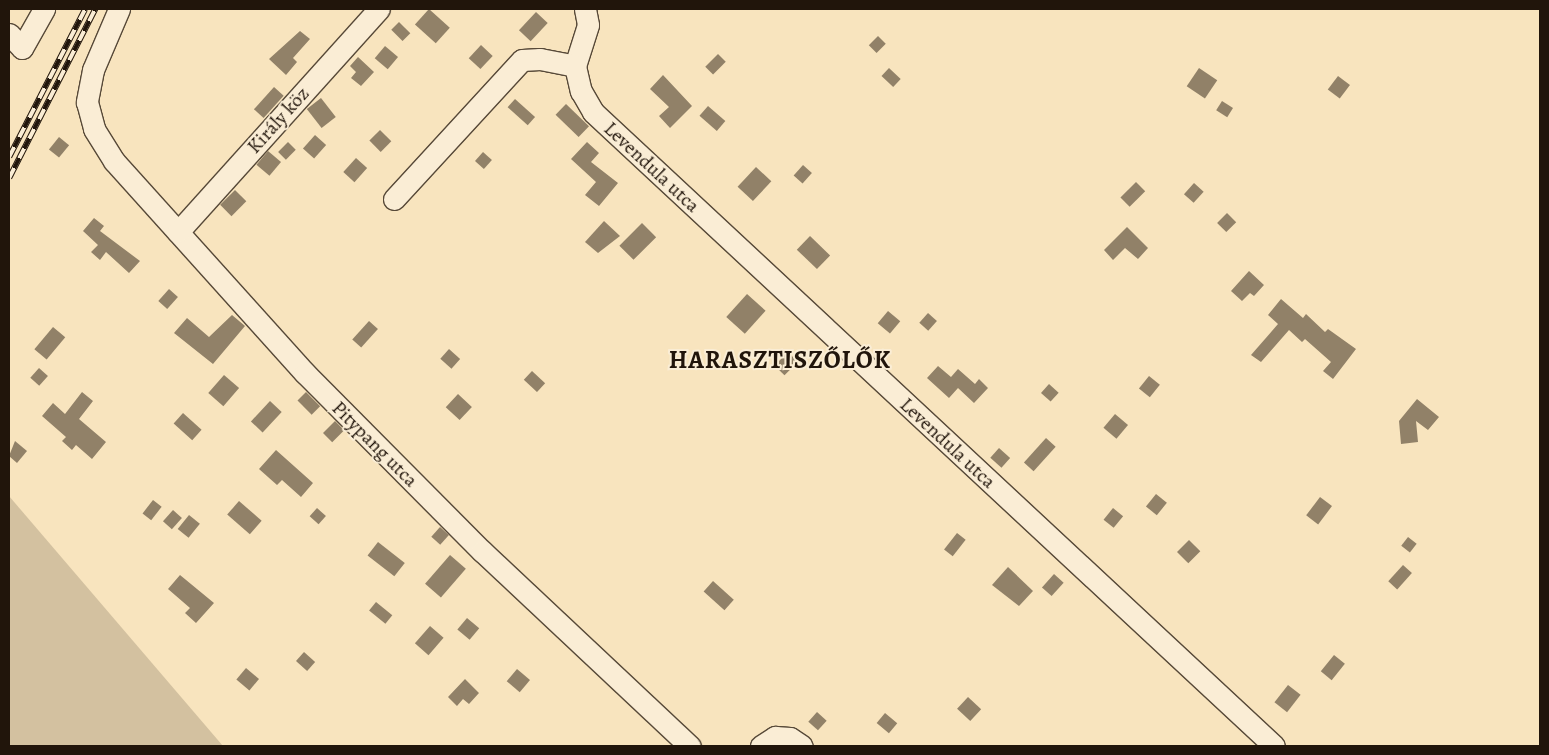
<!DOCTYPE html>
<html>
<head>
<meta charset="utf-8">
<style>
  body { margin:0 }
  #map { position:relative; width:1549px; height:755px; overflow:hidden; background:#f8e4be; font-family:Alegreya,serif }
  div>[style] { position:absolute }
  .green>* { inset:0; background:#d3c1a0 }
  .building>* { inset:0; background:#918168; transform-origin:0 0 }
  .roads { filter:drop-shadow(1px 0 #574938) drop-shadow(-1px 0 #574938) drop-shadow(0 1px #574938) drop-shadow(0 -1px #574938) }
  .minor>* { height:21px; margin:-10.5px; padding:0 10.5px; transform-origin:10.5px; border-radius:10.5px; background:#faedd5 }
  .rail>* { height:5.5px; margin-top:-2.75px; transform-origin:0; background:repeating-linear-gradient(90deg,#faedd5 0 11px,#21150b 0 22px); box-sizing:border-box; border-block:1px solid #21150b }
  span { translate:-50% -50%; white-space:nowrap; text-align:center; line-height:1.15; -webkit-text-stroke:4px #faedd5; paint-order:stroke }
  .street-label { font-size:20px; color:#21150b }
  .district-label { font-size:25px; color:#21150b; font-weight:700; letter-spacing:1px }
  .frame { position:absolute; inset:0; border:10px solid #21150b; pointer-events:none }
</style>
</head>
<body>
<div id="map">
  <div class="green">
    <div style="clip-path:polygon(9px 496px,223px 746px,9px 746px)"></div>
  </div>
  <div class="building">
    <div style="left:429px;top:9px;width:28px;height:21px;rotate:42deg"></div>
    <div style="left:536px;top:12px;width:16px;height:25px;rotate:43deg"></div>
    <div style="left:399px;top:22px;width:16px;height:11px;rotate:45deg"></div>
    <div style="clip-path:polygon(300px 31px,310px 39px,293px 58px,297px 62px,286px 75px,269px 59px)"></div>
    <div style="left:878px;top:36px;width:11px;height:13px;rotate:45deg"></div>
    <div style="left:481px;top:45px;width:16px;height:18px;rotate:43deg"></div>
    <div style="left:385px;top:46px;width:17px;height:16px;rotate:40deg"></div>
    <div style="left:718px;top:54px;width:11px;height:18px;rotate:45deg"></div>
    <div style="clip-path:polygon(358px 57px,374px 72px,361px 86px,351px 78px,356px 72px,350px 66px)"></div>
    <div style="left:889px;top:68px;width:16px;height:11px;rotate:43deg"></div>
    <div style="left:1199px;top:68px;width:22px;height:22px;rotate:34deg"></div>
    <div style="clip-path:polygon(663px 75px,692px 106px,670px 128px,659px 116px,669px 107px,650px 89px)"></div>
    <div style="left:1338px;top:76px;width:15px;height:17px;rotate:37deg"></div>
    <div style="left:274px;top:87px;width:13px;height:30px;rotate:42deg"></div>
    <div style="left:321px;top:98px;width:24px;height:18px;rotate:52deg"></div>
    <div style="left:515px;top:99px;width:27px;height:11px;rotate:42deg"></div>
    <div style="left:1222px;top:101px;width:13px;height:11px;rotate:32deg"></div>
    <div style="left:566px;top:104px;width:32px;height:15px;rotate:44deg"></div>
    <div style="left:708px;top:106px;width:23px;height:13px;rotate:41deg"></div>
    <div style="left:380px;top:130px;width:16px;height:15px;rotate:45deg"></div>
    <div style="left:315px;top:135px;width:15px;height:18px;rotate:42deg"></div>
    <div style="left:59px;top:137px;width:13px;height:16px;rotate:39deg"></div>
    <div style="left:288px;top:142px;width:11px;height:14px;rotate:45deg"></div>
    <div style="clip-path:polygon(587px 142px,599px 153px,591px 162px,618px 183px,599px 206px,585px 195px,596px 182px,571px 159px)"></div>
    <div style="left:268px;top:151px;width:17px;height:18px;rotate:40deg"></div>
    <div style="left:483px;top:152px;width:12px;height:12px;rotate:42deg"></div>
    <div style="left:356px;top:158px;width:15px;height:19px;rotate:42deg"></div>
    <div style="left:803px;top:165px;width:12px;height:14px;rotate:42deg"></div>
    <div style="left:756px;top:167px;width:21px;height:27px;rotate:43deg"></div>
    <div style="left:1136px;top:182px;width:13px;height:22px;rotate:45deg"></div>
    <div style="left:1194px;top:183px;width:13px;height:15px;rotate:42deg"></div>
    <div style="left:235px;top:190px;width:16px;height:21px;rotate:45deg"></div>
    <div style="left:1227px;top:213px;width:13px;height:14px;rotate:45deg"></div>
    <div style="clip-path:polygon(94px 218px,104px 226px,100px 231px,140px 261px,129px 273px,106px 252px,100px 260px,91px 252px,98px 245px,83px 231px)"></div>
    <div style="clip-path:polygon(604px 221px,620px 236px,598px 253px,585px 242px)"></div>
    <div style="left:642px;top:223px;width:20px;height:32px;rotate:45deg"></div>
    <div style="clip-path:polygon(1127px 227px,1148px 248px,1138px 259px,1125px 248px,1113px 260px,1104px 250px)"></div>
    <div style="left:810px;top:236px;width:28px;height:19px;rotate:44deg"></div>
    <div style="clip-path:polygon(1249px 271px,1264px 285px,1254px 296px,1250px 293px,1242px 301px,1231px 291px)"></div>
    <div style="left:169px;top:289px;width:12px;height:16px;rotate:42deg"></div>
    <div style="left:747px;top:294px;width:25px;height:31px;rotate:42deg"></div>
    <div style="clip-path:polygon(1281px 299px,1303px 318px,1306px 314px,1325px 332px,1328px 329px,1356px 349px,1333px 379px,1323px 371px,1331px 362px,1305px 339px,1302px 342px,1289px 330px,1261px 362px,1251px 355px,1278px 324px,1268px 315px)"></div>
    <div style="left:888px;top:311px;width:16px;height:16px;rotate:40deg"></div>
    <div style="left:928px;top:313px;width:12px;height:13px;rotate:42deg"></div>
    <div style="clip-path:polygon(232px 315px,245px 326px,213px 364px,174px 333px,187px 318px,209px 337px)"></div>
    <div style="left:369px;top:321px;width:12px;height:25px;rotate:42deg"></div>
    <div style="left:53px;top:327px;width:16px;height:29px;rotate:40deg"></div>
    <div style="left:449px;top:349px;width:15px;height:13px;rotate:42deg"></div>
    <div style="left:788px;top:352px;width:14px;height:19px;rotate:45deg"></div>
    <div style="clip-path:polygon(938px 366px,951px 377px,958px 369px,975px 384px,979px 379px,988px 388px,974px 403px,958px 388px,949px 398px,927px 378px)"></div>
    <div style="left:39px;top:368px;width:12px;height:13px;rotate:42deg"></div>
    <div style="left:532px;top:371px;width:18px;height:12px;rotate:43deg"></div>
    <div style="left:224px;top:375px;width:20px;height:24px;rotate:41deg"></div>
    <div style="left:1149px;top:376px;width:14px;height:16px;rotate:39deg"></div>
    <div style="left:1049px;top:384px;width:13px;height:12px;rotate:42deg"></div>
    <div style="clip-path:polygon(82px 392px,93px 401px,79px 419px,106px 442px,92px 459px,76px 445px,72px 450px,62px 441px,66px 437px,42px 416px,53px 403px,65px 414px)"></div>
    <div style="left:306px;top:392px;width:20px;height:12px;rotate:45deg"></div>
    <div style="left:458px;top:394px;width:19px;height:18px;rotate:43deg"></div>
    <div style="clip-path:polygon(1417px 399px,1439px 417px,1428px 430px,1416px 421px,1418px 442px,1401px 444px,1399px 421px)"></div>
    <div style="left:270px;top:401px;width:16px;height:28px;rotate:43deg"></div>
    <div style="left:183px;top:413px;width:25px;height:14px;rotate:42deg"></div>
    <div style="left:1115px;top:414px;width:17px;height:18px;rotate:40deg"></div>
    <div style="left:335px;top:421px;width:13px;height:17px;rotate:45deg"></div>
    <div style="left:1046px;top:438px;width:13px;height:33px;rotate:42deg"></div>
    <div style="clip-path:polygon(15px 441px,27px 451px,17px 463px,9px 456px)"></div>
    <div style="left:999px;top:448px;width:15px;height:13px;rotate:42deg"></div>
    <div style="clip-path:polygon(276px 450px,313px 483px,301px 497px,282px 480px,277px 485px,259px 469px)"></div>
    <div style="left:1156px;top:494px;width:14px;height:16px;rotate:39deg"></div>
    <div style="left:1320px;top:497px;width:15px;height:23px;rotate:37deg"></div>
    <div style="left:153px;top:500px;width:11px;height:17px;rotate:38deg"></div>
    <div style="left:239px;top:501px;width:30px;height:18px;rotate:41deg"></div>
    <div style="left:317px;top:508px;width:12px;height:11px;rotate:42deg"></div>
    <div style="left:1113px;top:508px;width:13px;height:15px;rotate:39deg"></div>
    <div style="left:173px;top:510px;width:12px;height:15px;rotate:42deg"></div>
    <div style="left:189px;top:515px;width:14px;height:18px;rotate:39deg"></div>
    <div style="left:440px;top:527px;width:12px;height:13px;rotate:42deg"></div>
    <div style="left:957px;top:533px;width:11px;height:21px;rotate:38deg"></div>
    <div style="left:1408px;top:537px;width:11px;height:11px;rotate:38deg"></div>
    <div style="left:1189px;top:540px;width:16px;height:17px;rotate:45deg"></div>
    <div style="left:378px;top:542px;width:34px;height:17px;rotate:38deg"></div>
    <div style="left:450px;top:555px;width:21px;height:38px;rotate:41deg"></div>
    <div style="left:1403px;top:565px;width:12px;height:22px;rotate:42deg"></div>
    <div style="clip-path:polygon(1008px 567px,1033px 591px,1019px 606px,992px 585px)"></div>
    <div style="left:1054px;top:574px;width:13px;height:18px;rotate:42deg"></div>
    <div style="clip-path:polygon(180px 575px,214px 603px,196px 623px,185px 613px,190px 608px,168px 589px)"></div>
    <div style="left:713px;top:581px;width:28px;height:14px;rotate:42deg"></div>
    <div style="left:376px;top:602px;width:21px;height:11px;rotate:39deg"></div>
    <div style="left:467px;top:618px;width:16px;height:15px;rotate:40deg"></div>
    <div style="left:430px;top:626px;width:18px;height:23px;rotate:41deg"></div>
    <div style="left:304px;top:652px;width:15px;height:12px;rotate:42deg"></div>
    <div style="left:1334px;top:655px;width:14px;height:21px;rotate:39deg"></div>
    <div style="left:246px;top:668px;width:17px;height:15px;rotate:40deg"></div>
    <div style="left:517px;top:669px;width:17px;height:16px;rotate:40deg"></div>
    <div style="clip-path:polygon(465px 679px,479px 693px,469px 704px,463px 699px,457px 706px,448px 697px)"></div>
    <div style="left:1288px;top:685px;width:16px;height:22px;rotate:38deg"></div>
    <div style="left:968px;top:697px;width:18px;height:16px;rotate:43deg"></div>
    <div style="left:817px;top:712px;width:13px;height:13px;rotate:42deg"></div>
    <div style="left:885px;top:713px;width:16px;height:13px;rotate:40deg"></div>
  </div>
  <div class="roads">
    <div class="minor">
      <div style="left:119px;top:9px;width:66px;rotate:113.1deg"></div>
      <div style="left:93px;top:70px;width:33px;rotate:101deg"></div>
      <div style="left:87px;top:102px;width:28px;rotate:75deg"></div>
      <div style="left:94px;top:129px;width:38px;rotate:58deg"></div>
      <div style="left:114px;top:161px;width:285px;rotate:48deg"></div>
      <div style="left:305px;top:373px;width:251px;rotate:45.2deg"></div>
      <div style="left:482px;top:551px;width:285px;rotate:43.2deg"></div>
      <div style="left:585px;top:9px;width:16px;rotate:79deg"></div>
      <div style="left:588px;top:25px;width:43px;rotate:107.6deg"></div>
      <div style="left:575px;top:66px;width:26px;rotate:77deg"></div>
      <div style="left:581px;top:91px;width:24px;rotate:60deg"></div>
      <div style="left:593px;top:112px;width:930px;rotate:42.95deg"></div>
      <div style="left:9px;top:34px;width:19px;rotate:47deg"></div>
      <div style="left:22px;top:48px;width:45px;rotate:-60.6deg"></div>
      <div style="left:394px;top:199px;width:189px;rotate:-47.4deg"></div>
      <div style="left:522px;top:60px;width:18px;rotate:-3deg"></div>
      <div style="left:540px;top:59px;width:36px;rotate:11deg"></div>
      <div style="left:178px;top:232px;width:300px;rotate:-48deg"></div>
      <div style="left:761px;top:746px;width:17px;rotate:-33deg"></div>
      <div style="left:775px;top:737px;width:15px;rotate:4deg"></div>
      <div style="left:790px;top:738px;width:14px;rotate:34deg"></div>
    </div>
  </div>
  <div class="rail">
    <div style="left:9px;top:157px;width:166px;rotate:-62.8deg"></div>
    <div style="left:9px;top:178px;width:190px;rotate:-63deg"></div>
  </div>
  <div class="street-label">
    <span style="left:278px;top:120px;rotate:-48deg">Király köz</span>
    <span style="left:652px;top:167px;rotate:43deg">Levendula utca</span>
    <span style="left:948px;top:443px;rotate:43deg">Levendula utca</span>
    <span style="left:375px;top:444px;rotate:45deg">Pitypang utca</span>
  </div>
  <div class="district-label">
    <span style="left:780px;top:360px">HARASZTISZŐLŐK</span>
  </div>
  <div class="frame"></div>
</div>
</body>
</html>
